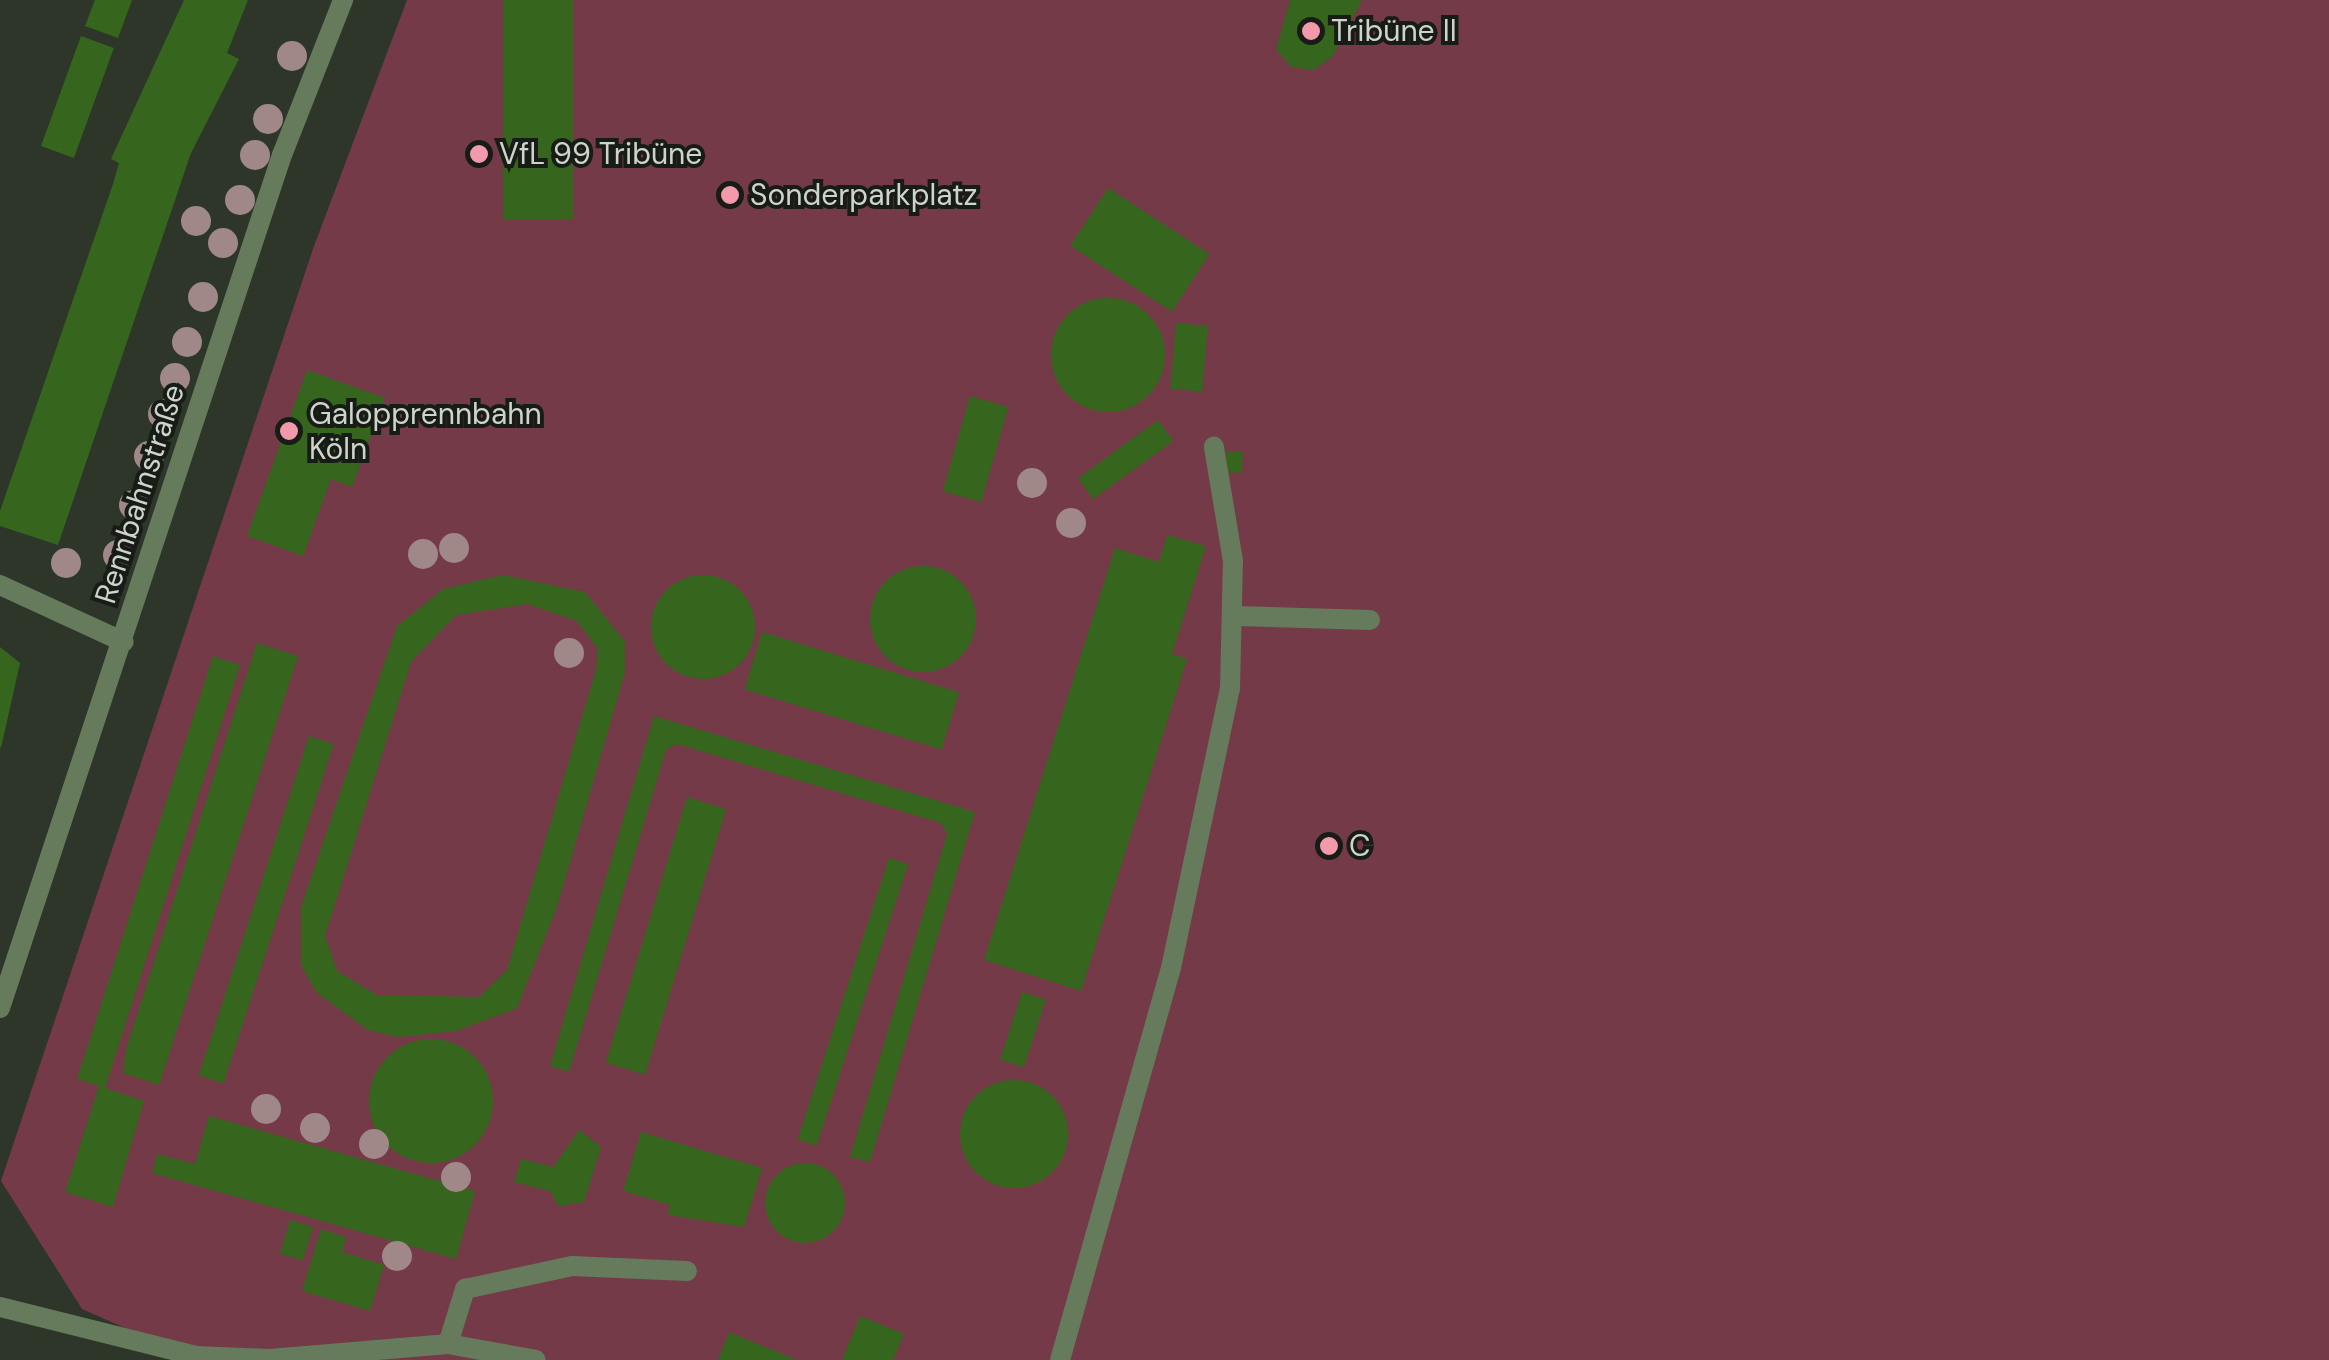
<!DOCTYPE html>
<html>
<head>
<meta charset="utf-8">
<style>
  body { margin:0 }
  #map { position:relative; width:2329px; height:1360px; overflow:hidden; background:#2d3629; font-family:"DM Sans",sans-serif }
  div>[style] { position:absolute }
  .green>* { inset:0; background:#743a48 }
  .building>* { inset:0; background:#36661d; transform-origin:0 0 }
  .round { border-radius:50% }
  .lane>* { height:20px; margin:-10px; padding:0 10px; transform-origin:10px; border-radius:10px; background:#657b5c }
  .street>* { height:20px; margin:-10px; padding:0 10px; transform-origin:10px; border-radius:10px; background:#657b5c }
  .trees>* { width:30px; height:30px; margin:-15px; border-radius:50%; background:#9f8887 }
  .dots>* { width:28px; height:28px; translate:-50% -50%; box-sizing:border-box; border:5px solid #181c16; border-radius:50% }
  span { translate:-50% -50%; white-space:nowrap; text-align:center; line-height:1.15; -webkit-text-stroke:8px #181c16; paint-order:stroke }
  .poi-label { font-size:30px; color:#ced4cb }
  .left { translate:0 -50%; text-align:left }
  .street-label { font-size:30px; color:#ced4cb }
</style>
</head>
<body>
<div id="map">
  <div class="green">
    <div style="clip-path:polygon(407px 0,2329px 0,2329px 1360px,197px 1360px,82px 1309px,1px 1181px,314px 246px)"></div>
  </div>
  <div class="building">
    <div style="clip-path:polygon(95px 0,132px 0,118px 38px,85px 26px)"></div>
    <div style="clip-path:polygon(184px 0,248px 0,227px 53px,239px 59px,191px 153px,58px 545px,0 526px,0 511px,113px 184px,119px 163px,111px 159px)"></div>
    <div style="left:503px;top:0;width:70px;height:219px"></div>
    <div style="clip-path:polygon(1290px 0,1362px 0,1333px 56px,1314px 70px,1291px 67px,1276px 49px)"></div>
    <div style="left:81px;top:36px;width:35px;height:117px;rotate:20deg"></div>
    <div style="left:1108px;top:188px;width:121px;height:69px;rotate:33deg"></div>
    <div class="round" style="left:1051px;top:298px;width:114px;height:114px"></div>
    <div style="left:1176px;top:323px;width:32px;height:66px;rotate:5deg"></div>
    <div style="clip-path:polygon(307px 370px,385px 398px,352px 487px,331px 479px,303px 556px,247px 536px)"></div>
    <div style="left:970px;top:396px;width:40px;height:99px;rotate:16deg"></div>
    <div style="left:1158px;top:420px;width:26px;height:99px;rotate:54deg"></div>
    <div style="left:1227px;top:451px;width:16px;height:21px;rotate:4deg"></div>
    <div style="clip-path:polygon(1167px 535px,1206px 546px,1172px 654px,1187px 659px,1081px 991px,984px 960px,1115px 548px,1159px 562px)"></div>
    <div class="round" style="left:870px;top:566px;width:106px;height:106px"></div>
    <div style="clip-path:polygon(evenodd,503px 575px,585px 592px,625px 642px,625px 672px,557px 907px,517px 1008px,456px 1031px,398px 1037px,368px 1030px,316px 992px,301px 965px,301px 907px,397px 626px,443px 589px,503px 575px,527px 604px,577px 621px,597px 648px,597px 666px,507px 970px,479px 997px,377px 995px,337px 971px,325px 936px,411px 662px,456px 615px,527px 604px)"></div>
    <div class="round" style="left:651px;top:575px;width:104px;height:104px"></div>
    <div style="left:762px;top:632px;width:206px;height:60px;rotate:17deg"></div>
    <div style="clip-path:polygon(257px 643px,298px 656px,159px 1085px,123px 1073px,126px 1049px)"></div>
    <div style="clip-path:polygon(0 647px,20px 663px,1px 748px,0 747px)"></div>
    <div style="clip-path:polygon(213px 656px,240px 665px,105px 1088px,144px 1101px,113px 1207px,65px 1192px,99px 1086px,77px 1079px)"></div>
    <div style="clip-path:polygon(654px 716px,975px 812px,870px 1162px,850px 1157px,947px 834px,941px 823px,677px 744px,666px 750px,569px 1072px,550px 1066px)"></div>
    <div style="left:309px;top:736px;width:26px;height:357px;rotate:18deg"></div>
    <div style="left:687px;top:797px;width:41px;height:278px;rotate:17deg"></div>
    <div style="left:889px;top:858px;width:20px;height:296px;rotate:18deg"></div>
    <div style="left:1022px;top:992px;width:25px;height:71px;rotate:18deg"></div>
    <div class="round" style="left:369px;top:1039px;width:124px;height:124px"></div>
    <div class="round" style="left:960px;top:1080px;width:108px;height:108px"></div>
    <div style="clip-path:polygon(209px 1116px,475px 1191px,456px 1259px,152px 1173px,157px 1154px,195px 1164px)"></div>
    <div style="clip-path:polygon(579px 1130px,601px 1147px,584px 1202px,558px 1206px,550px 1191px,514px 1182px,521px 1159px,553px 1167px)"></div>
    <div style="clip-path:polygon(641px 1132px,762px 1168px,744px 1227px,668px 1215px,670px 1205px,623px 1191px)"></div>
    <div class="round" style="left:765px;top:1163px;width:80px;height:80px"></div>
    <div style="left:290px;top:1220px;width:24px;height:35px;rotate:17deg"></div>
    <div style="clip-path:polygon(321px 1229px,346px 1237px,342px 1252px,384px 1265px,370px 1311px,302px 1291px)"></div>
    <div style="clip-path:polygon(860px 1316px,904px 1334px,893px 1360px,842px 1360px)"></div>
    <div style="clip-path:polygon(729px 1332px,797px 1360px,718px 1360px)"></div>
  </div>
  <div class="lane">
    <div style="left:1237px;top:616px;width:133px;rotate:1.7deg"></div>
    <div style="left:0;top:1307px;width:202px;rotate:14deg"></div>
    <div style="left:196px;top:1356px;width:74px;rotate:2.3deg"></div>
    <div style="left:270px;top:1359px;width:179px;rotate:-4.8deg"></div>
    <div style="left:448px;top:1344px;width:89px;rotate:10.3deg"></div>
    <div style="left:448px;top:1344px;width:58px;rotate:-72.8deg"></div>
    <div style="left:465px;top:1289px;width:109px;rotate:-12.1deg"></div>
    <div style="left:572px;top:1266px;width:115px;rotate:2.5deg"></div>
    <div style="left:1060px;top:1360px;width:407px;rotate:-74.2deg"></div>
    <div style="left:1171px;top:968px;width:285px;rotate:-78.1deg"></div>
    <div style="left:1230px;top:689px;width:128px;rotate:-88.7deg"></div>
    <div style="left:1233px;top:561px;width:116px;rotate:-99.5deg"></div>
  </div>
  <div class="street">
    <div style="left:0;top:585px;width:136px;rotate:24.7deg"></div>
    <div style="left:0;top:1008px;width:898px;rotate:-71.71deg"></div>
    <div style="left:282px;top:155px;width:167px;rotate:-68.5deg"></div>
  </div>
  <div class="trees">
    <div style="left:292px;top:56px"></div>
    <div style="left:268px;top:119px"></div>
    <div style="left:255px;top:155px"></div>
    <div style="left:240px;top:200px"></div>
    <div style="left:196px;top:221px"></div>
    <div style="left:223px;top:243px"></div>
    <div style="left:203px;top:297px"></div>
    <div style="left:187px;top:342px"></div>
    <div style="left:175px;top:378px"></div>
    <div style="left:163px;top:414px"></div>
    <div style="left:149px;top:456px"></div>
    <div style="left:1032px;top:483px"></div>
    <div style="left:134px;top:505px"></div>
    <div style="left:1071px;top:523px"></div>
    <div style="left:454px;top:548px"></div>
    <div style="left:423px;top:554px"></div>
    <div style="left:118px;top:555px"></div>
    <div style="left:66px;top:563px"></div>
    <div style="left:569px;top:653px"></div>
    <div style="left:266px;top:1109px"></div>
    <div style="left:315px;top:1128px"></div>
    <div style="left:374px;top:1144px"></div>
    <div style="left:456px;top:1177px"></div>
    <div style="left:397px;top:1256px"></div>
  </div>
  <div class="dots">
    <div style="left:1311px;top:31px;background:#f29aac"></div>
    <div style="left:479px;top:154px;background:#f29aac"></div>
    <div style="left:730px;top:195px;background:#f29aac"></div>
    <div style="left:289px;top:431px;background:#f29aac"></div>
    <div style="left:1329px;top:846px;background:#f29aac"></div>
  </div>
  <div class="poi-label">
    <span class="left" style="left:1331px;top:31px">Tribüne II</span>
    <span class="left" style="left:499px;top:154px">VfL 99 Tribüne</span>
    <span class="left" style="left:750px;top:195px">Sonderparkplatz</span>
    <span class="left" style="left:309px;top:431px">Galopprennbahn<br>Köln</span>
    <span class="left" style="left:1349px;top:846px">C</span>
  </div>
  <div class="street-label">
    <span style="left:140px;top:494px;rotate:-72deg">Rennbahnstraße</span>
  </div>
</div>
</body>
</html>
